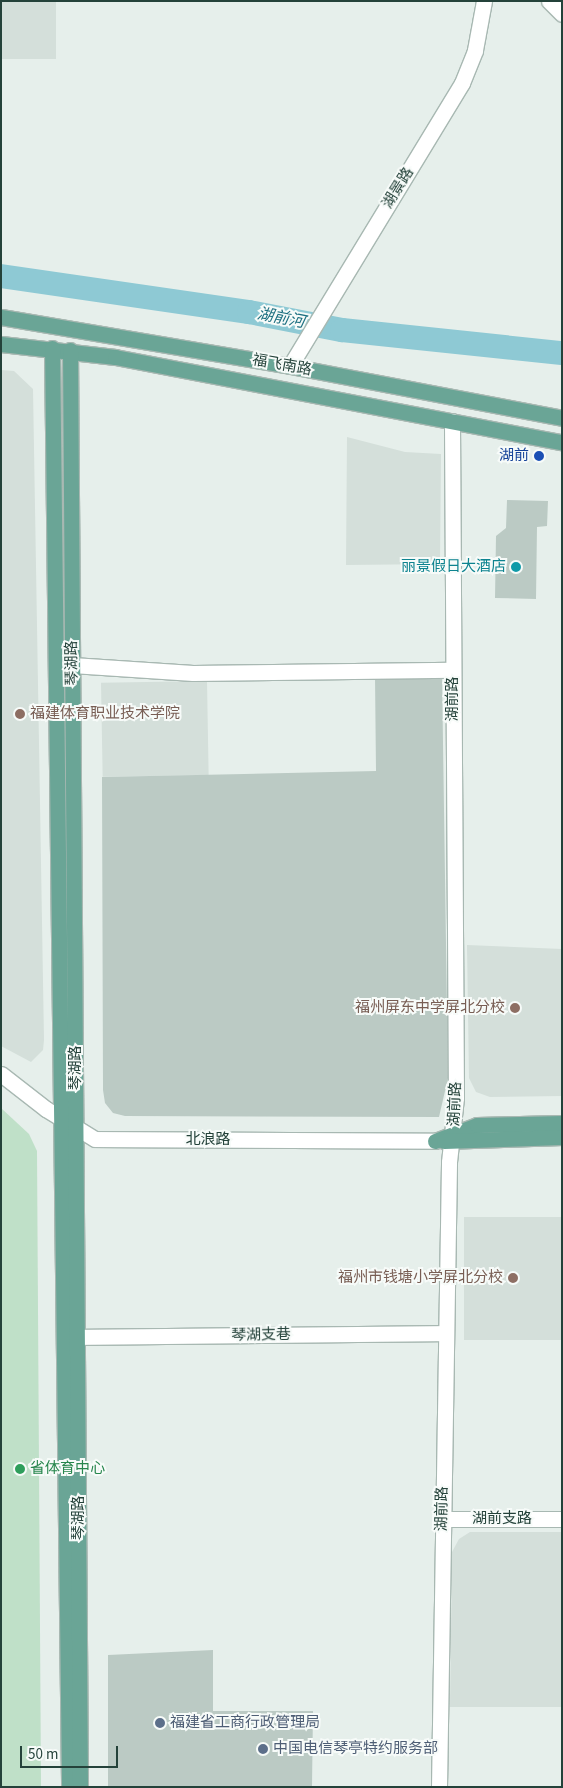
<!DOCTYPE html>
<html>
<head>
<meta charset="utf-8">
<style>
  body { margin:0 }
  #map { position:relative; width:563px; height:1788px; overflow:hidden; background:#e6efeb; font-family:"Source Sans 3","Noto Sans SC",sans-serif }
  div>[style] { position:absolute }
  .built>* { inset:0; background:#d4dfda; transform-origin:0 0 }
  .green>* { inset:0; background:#bfe0c8 }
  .river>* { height:24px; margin:-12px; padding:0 12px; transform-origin:12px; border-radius:12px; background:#8ec9d4 }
  .building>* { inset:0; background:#bbcac4 }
  .roads { filter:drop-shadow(1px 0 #a8b8b2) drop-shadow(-1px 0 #a8b8b2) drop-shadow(0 1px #a8b8b2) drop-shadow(0 -1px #a8b8b2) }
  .minor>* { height:15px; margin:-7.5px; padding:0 7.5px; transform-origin:7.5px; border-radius:7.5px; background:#fff }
  .major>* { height:15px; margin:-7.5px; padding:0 7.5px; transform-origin:7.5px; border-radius:7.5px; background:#6aa596 }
  .dots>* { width:14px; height:14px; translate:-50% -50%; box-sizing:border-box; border:2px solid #f7fbf9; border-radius:50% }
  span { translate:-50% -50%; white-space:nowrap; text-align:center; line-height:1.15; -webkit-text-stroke:4px #f7fbf9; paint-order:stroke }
  .street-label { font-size:15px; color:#24423a }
  .transit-label { font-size:15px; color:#164399 }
  .right { translate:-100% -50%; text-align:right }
  .culture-label { font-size:15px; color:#0d838f }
  .education-label { font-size:15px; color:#785e54 }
  .left { translate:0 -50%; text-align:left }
  .leisure-label { font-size:15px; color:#27864d }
  .service-label { font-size:15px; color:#4e5e75 }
  .water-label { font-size:16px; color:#1c6f80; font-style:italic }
  .frame { position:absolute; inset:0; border:2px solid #24423a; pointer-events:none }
  .scale { position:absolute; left:20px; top:1746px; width:98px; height:22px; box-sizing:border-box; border:2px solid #24423a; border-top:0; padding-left:6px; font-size:15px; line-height:18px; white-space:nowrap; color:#24423a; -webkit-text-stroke:4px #f7fbf9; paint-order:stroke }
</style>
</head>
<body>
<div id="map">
  <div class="built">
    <div style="left:1px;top:1px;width:55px;height:58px"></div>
    <div style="clip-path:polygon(1px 370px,14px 371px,33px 389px,44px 1040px,43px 1050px,31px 1062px,1px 1046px)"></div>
    <div style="clip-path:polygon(347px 437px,405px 452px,441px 454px,440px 564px,346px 565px)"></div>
    <div style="left:207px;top:681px;width:94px;height:106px;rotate:89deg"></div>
    <div style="clip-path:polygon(467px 945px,562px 949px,562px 1096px,490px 1097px,476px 1092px,469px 1078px)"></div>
    <div style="left:464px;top:1217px;width:98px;height:123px"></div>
    <div style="clip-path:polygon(470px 1532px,562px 1532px,562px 1707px,450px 1707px,452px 1552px,459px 1539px)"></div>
  </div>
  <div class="green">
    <div style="clip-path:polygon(1px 1108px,29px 1134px,37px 1151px,41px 1787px,1px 1787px)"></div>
  </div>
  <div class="river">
    <div style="left:1px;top:276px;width:251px;rotate:8.3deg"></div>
    <div style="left:249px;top:312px;width:95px;rotate:11deg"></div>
    <div style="left:342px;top:330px;width:221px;rotate:6deg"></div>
  </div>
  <div class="building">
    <div style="clip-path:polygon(507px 500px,548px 501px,547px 526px,537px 527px,536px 599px,495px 598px,496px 536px,506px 528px)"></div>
    <div style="clip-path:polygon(442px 675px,448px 1078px,439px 1117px,125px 1116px,113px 1113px,105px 1103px,103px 1090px,102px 777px,376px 771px,375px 677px)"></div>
    <div style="clip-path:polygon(213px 1650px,213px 1711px,313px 1711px,312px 1787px,108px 1787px,108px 1655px)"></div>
  </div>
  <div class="roads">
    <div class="minor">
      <div style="left:549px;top:1px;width:18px;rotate:45deg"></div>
      <div style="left:290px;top:366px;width:331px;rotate:-58.7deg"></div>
      <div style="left:462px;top:83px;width:35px;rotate:-68deg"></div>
      <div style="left:475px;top:50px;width:50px;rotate:-79.6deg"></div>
      <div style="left:72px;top:665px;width:121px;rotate:3.8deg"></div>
      <div style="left:193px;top:673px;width:260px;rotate:-0.7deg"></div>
      <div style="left:1px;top:1074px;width:57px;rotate:37.9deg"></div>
      <div style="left:46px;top:1109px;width:57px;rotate:31.5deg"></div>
      <div style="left:95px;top:1139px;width:340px;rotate:0.3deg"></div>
      <div style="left:77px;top:1337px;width:369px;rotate:-0.6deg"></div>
      <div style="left:442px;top:1519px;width:120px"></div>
      <div style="left:439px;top:1787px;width:625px;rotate:-89.08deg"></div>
      <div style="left:449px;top:1162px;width:64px;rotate:-83.8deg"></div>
      <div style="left:456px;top:1098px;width:677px;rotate:-90.34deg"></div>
    </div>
    <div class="major">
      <div style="left:1px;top:317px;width:293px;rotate:9.6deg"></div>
      <div style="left:290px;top:366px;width:277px;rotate:10.8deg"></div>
      <div style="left:1px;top:344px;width:115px;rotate:6.5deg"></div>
      <div style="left:115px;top:357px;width:455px;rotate:10.8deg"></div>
      <div style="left:52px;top:348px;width:1439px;rotate:89.32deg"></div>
      <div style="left:70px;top:350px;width:1437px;rotate:89.6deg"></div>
      <div style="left:435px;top:1141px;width:45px;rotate:-20.9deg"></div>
      <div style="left:477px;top:1125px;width:85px;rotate:-1.3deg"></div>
      <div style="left:444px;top:1141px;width:118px;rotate:-1.9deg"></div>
    </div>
  </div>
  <div class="dots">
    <div style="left:539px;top:456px;background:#1a4fb4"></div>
    <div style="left:516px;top:567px;background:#0f9aa8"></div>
    <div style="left:20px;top:714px;background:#8d6e63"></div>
    <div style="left:515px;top:1008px;background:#8d6e63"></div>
    <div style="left:513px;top:1278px;background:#8d6e63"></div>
    <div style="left:20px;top:1469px;background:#2e9e5b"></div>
    <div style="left:160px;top:1723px;background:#5c6f8a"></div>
    <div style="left:263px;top:1749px;background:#5c6f8a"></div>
  </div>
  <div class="street-label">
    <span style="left:398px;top:188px;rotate:-58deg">湖景路</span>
    <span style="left:282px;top:365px;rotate:10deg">福飞南路</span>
    <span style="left:72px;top:663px;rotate:-91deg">琴湖路</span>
    <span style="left:453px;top:699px;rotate:-90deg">湖前路</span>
    <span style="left:76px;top:1068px;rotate:-90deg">琴湖路</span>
    <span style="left:455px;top:1104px;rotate:-88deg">湖前路</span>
    <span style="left:208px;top:1140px">北浪路</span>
    <span style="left:261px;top:1335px;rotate:-1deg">琴湖支巷</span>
    <span style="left:442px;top:1509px;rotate:-89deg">湖前路</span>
    <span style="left:79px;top:1518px;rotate:-90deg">琴湖路</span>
    <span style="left:502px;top:1519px">湖前支路</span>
  </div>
  <div class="transit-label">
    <span class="right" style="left:529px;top:456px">湖前</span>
  </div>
  <div class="culture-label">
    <span class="right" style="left:506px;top:567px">丽景假日大酒店</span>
  </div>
  <div class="education-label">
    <span class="left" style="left:30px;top:714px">福建体育职业技术学院</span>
    <span class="right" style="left:505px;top:1008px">福州屏东中学屏北分校</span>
    <span class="right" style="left:503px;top:1278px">福州市钱塘小学屏北分校</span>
  </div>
  <div class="leisure-label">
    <span class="left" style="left:30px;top:1469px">省体育中心</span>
  </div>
  <div class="service-label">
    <span class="left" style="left:170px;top:1723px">福建省工商行政管理局</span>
    <span class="left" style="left:273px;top:1749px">中国电信琴亭特约服务部</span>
  </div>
  <div class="water-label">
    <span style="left:281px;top:318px;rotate:11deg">湖前河</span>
  </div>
  <div class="frame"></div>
  <div class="scale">50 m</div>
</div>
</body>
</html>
